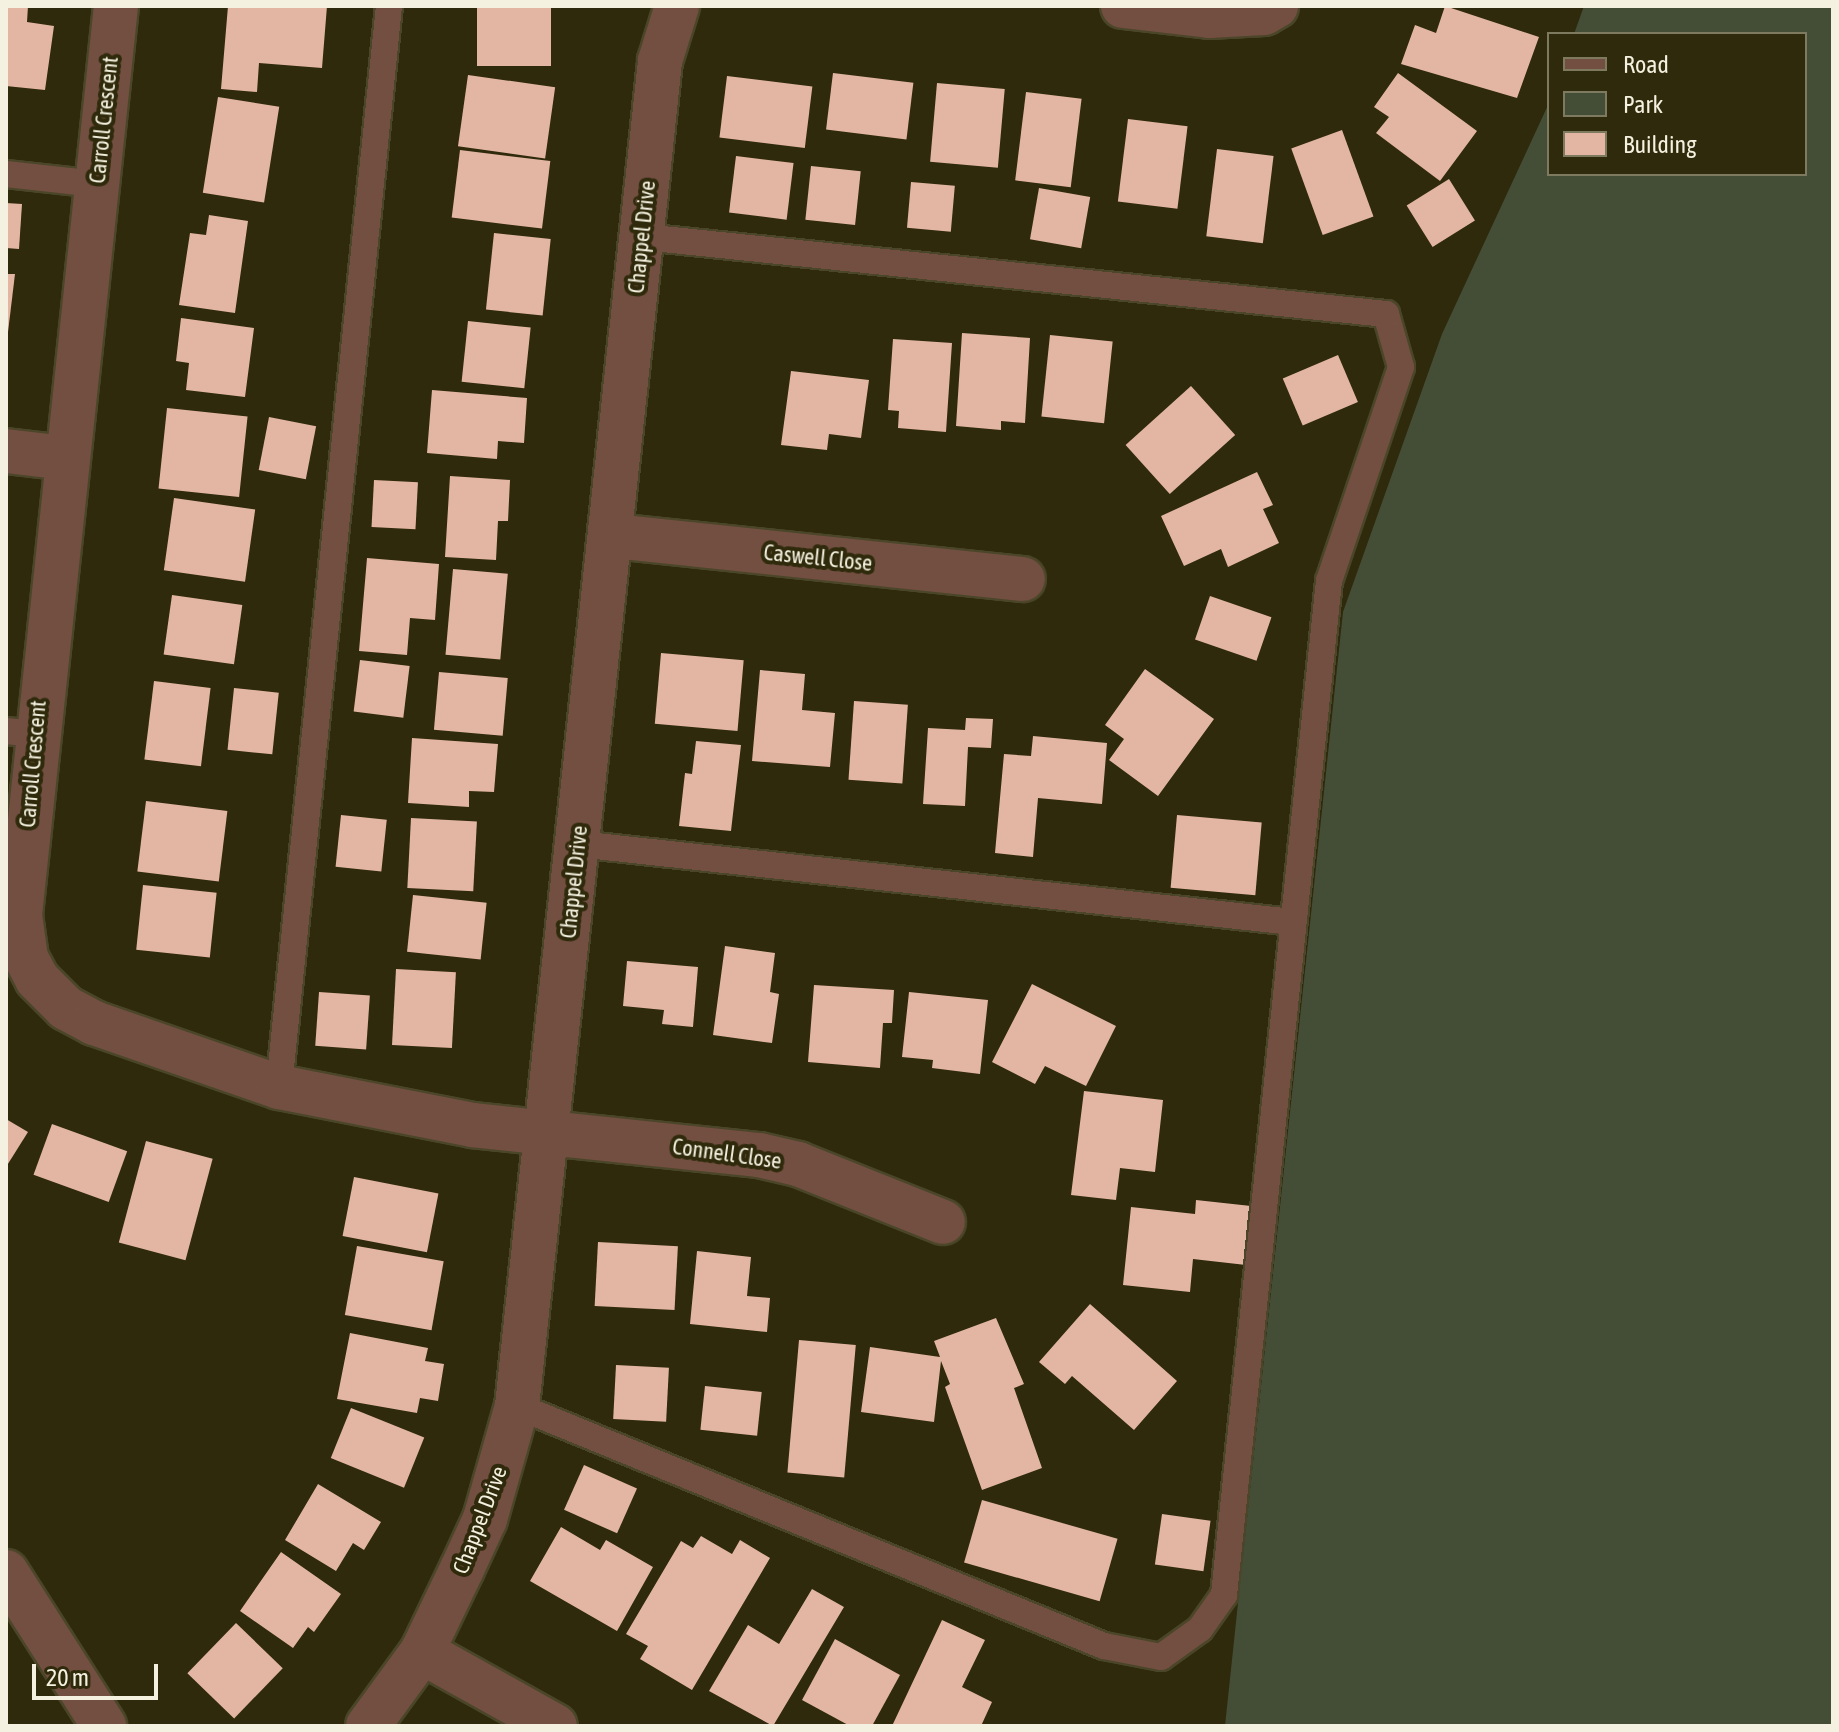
<!DOCTYPE html>
<html>
<head>
<meta charset="utf-8">
<style>
  body { margin:0 }
  #map { position:relative; width:1839px; height:1732px; overflow:hidden; background:#2f2a0b; font-family:"Asap Condensed",sans-serif }
  div>[style] { position:absolute }
  .green>* { inset:0; background:#444e37 }
  .building>* { inset:0; background:#e3b6a4; transform-origin:0 0 }
  .roads { filter:drop-shadow(2px 0 #4b4629) drop-shadow(-2px 0 #4b4629) drop-shadow(0 2px #4b4629) drop-shadow(0 -2px #4b4629) }
  .service>* { height:26px; margin:-13px; padding:0 13px; transform-origin:13px; border-radius:13px; background:#734f42 }
  .minor>* { height:44px; margin:-22px; padding:0 22px; transform-origin:22px; border-radius:22px; background:#734f42 }
  .tertiary>* { height:44px; margin:-22px; padding:0 22px; transform-origin:22px; border-radius:22px; background:#734f42 }
  span { translate:-50% -50%; white-space:nowrap; text-align:center; line-height:1.15; -webkit-text-stroke:8px #2f2a0b; paint-order:stroke }
  .street-label { font-size:22px; color:#f4f1e0 }
  .frame { position:absolute; inset:0; border:8px solid #f4f1e0; pointer-events:none }
  .legend { position:absolute; left:1547px; top:32px; width:260px; height:144px; box-sizing:border-box; background:#2f2a0b; border:2px solid #7e7a60; margin:0; padding:10px 14px; list-style:none; font-size:24px; color:#f4f1e0 }
  .legend li { display:flex; align-items:center; gap:16px; height:40px }
  .legend b { width:40px; border:2px solid #7e7a60 }
  .scale { position:absolute; left:32px; top:1664px; width:126px; height:36px; box-sizing:border-box; border:4px solid #f4f1e0; border-top:0; padding-left:10px; font-size:24px; line-height:28px; white-space:nowrap; color:#f4f1e0; -webkit-text-stroke:6px #2f2a0b; paint-order:stroke }
</style>
</head>
<body>
<div id="map">
  <div class="green">
    <div style="clip-path:polygon(1584px 6px,1833px 6px,1833px 1726px,1225px 1726px,1343px 612px,1442px 334px,1549px 103px,1549px 174px,1805px 174px,1805px 34px,1574px 34px)"></div>
  </div>
  <div class="building">
    <div style="clip-path:polygon(6px 6px,28px 6px,27px 22px,54px 26px,45px 90px,6px 86px)"></div>
    <div style="clip-path:polygon(228px 6px,327px 6px,322px 68px,259px 63px,257px 92px,221px 89px)"></div>
    <div style="left:477px;top:6px;width:74px;height:60px"></div>
    <div style="clip-path:polygon(1445px 6px,1539px 37px,1517px 98px,1401px 64px,1415px 25px,1436px 33px)"></div>
    <div style="left:833px;top:73px;width:81px;height:57px;rotate:7deg"></div>
    <div style="clip-path:polygon(1398px 73px,1477px 131px,1440px 181px,1376px 133px,1389px 117px,1374px 107px)"></div>
    <div style="left:468px;top:75px;width:88px;height:72px;rotate:8deg"></div>
    <div style="left:727px;top:76px;width:86px;height:62px;rotate:7deg"></div>
    <div style="left:937px;top:83px;width:68px;height:79px;rotate:5deg"></div>
    <div style="left:1026px;top:92px;width:56px;height:89px;rotate:7deg"></div>
    <div style="left:218px;top:97px;width:62px;height:97px;rotate:9deg"></div>
    <div style="left:1128px;top:119px;width:60px;height:83px;rotate:7deg"></div>
    <div style="left:1342px;top:130px;width:92px;height:54px;rotate:70deg"></div>
    <div style="left:1217px;top:149px;width:57px;height:88px;rotate:7deg"></div>
    <div style="left:460px;top:150px;width:91px;height:68px;rotate:7deg"></div>
    <div style="left:736px;top:156px;width:58px;height:57px;rotate:7deg"></div>
    <div style="left:811px;top:166px;width:50px;height:54px;rotate:6deg"></div>
    <div style="left:1449px;top:179px;width:49px;height:50px;rotate:58deg"></div>
    <div style="left:911px;top:182px;width:44px;height:46px;rotate:5deg"></div>
    <div style="left:1039px;top:188px;width:52px;height:52px;rotate:10deg"></div>
    <div style="clip-path:polygon(6px 203px,22px 204px,19px 249px,6px 248px)"></div>
    <div style="clip-path:polygon(209px 215px,248px 221px,235px 313px,179px 305px,190px 233px,206px 235px)"></div>
    <div style="left:494px;top:233px;width:57px;height:77px;rotate:6deg"></div>
    <div style="clip-path:polygon(6px 274px,15px 274px,8px 332px,6px 332px)"></div>
    <div style="clip-path:polygon(181px 318px,254px 328px,245px 397px,186px 390px,189px 363px,176px 361px)"></div>
    <div style="left:468px;top:321px;width:63px;height:61px;rotate:6deg"></div>
    <div style="clip-path:polygon(962px 333px,1030px 338px,1025px 423px,1001px 421px,1001px 430px,956px 426px)"></div>
    <div style="left:1050px;top:335px;width:63px;height:82px;rotate:6deg"></div>
    <div style="clip-path:polygon(893px 339px,952px 343px,946px 432px,898px 428px,899px 411px,888px 410px)"></div>
    <div style="left:1338px;top:355px;width:51px;height:60px;rotate:67deg"></div>
    <div style="clip-path:polygon(791px 371px,869px 380px,861px 438px,829px 434px,827px 450px,781px 445px)"></div>
    <div style="left:1191px;top:386px;width:66px;height:88px;rotate:48deg"></div>
    <div style="clip-path:polygon(432px 390px,527px 398px,524px 443px,498px 441px,497px 459px,427px 453px)"></div>
    <div style="left:167px;top:408px;width:81px;height:81px;rotate:6deg"></div>
    <div style="left:269px;top:417px;width:48px;height:54px;rotate:11deg"></div>
    <div style="clip-path:polygon(1257px 472px,1273px 505px,1263px 509px,1279px 543px,1228px 567px,1221px 549px,1184px 566px,1161px 516px)"></div>
    <div style="clip-path:polygon(450px 476px,510px 480px,508px 521px,498px 521px,496px 560px,445px 557px)"></div>
    <div style="left:374px;top:480px;width:44px;height:47px;rotate:3deg"></div>
    <div style="left:174px;top:498px;width:82px;height:73px;rotate:8deg"></div>
    <div style="clip-path:polygon(367px 558px,439px 564px,435px 620px,410px 618px,407px 655px,359px 651px)"></div>
    <div style="left:453px;top:569px;width:55px;height:86px;rotate:5deg"></div>
    <div style="left:172px;top:595px;width:71px;height:60px;rotate:8deg"></div>
    <div style="left:1210px;top:596px;width:65px;height:46px;rotate:19deg"></div>
    <div style="left:661px;top:653px;width:83px;height:71px;rotate:5deg"></div>
    <div style="left:360px;top:660px;width:50px;height:52px;rotate:7deg"></div>
    <div style="clip-path:polygon(1145px 669px,1214px 719px,1158px 796px,1109px 760px,1124px 739px,1105px 725px)"></div>
    <div style="clip-path:polygon(760px 670px,805px 674px,802px 710px,835px 713px,830px 767px,752px 761px)"></div>
    <div style="left:439px;top:672px;width:69px;height:58px;rotate:5deg"></div>
    <div style="left:154px;top:681px;width:57px;height:79px;rotate:7deg"></div>
    <div style="left:234px;top:688px;width:45px;height:62px;rotate:6deg"></div>
    <div style="left:854px;top:701px;width:54px;height:79px;rotate:4deg"></div>
    <div style="clip-path:polygon(966px 718px,993px 719px,991px 748px,968px 747px,965px 806px,923px 804px,928px 728px,965px 730px)"></div>
    <div style="clip-path:polygon(1033px 736px,1107px 743px,1102px 804px,1038px 798px,1033px 857px,995px 853px,1004px 754px,1031px 756px)"></div>
    <div style="clip-path:polygon(412px 738px,498px 744px,494px 792px,469px 791px,469px 807px,408px 803px)"></div>
    <div style="clip-path:polygon(696px 741px,741px 745px,731px 831px,679px 826px,685px 773px,692px 774px)"></div>
    <div style="left:146px;top:801px;width:82px;height:71px;rotate:7deg"></div>
    <div style="left:341px;top:815px;width:46px;height:52px;rotate:6deg"></div>
    <div style="left:1177px;top:815px;width:85px;height:73px;rotate:5deg"></div>
    <div style="left:411px;top:818px;width:66px;height:70px;rotate:3deg"></div>
    <div style="left:143px;top:885px;width:74px;height:65px;rotate:6deg"></div>
    <div style="left:413px;top:895px;width:74px;height:57px;rotate:6deg"></div>
    <div style="clip-path:polygon(725px 946px,775px 953px,770px 992px,779px 994px,772px 1043px,713px 1035px)"></div>
    <div style="clip-path:polygon(627px 961px,698px 967px,693px 1027px,662px 1024px,664px 1010px,623px 1006px)"></div>
    <div style="left:396px;top:969px;width:60px;height:76px;rotate:3deg"></div>
    <div style="clip-path:polygon(1032px 984px,1116px 1026px,1086px 1086px,1045px 1066px,1035px 1084px,992px 1062px)"></div>
    <div style="clip-path:polygon(814px 985px,894px 990px,892px 1023px,883px 1023px,880px 1068px,808px 1062px)"></div>
    <div style="left:319px;top:992px;width:51px;height:54px;rotate:4deg"></div>
    <div style="clip-path:polygon(909px 992px,988px 1000px,980px 1074px,932px 1068px,933px 1060px,902px 1057px)"></div>
    <div style="clip-path:polygon(1084px 1091px,1163px 1100px,1155px 1172px,1120px 1168px,1116px 1200px,1071px 1195px)"></div>
    <div style="clip-path:polygon(6px 1119px,28px 1132px,6px 1167px)"></div>
    <div style="left:52px;top:1124px;width:80px;height:54px;rotate:20deg"></div>
    <div style="left:146px;top:1141px;width:69px;height:105px;rotate:15deg"></div>
    <div style="left:354px;top:1177px;width:86px;height:60px;rotate:11deg"></div>
    <div style="clip-path:polygon(1196px 1200px,1251px 1206px,1246px 1265px,1193px 1259px,1190px 1292px,1123px 1285px,1131px 1207px,1195px 1214px)"></div>
    <div style="left:598px;top:1242px;width:80px;height:64px;rotate:3deg"></div>
    <div style="left:357px;top:1246px;width:88px;height:70px;rotate:10deg"></div>
    <div style="clip-path:polygon(697px 1251px,751px 1257px,747px 1296px,770px 1298px,767px 1332px,690px 1324px)"></div>
    <div style="clip-path:polygon(1090px 1304px,1177px 1381px,1134px 1430px,1072px 1376px,1065px 1384px,1039px 1362px)"></div>
    <div style="clip-path:polygon(996px 1318px,1024px 1384px,1014px 1388px,1042px 1468px,982px 1490px,945px 1387px,950px 1384px,941px 1361px,934px 1422px,861px 1412px,870px 1347px,940px 1357px,934px 1341px)"></div>
    <div style="clip-path:polygon(350px 1333px,428px 1348px,425px 1361px,444px 1364px,438px 1401px,420px 1398px,417px 1413px,337px 1399px)"></div>
    <div style="left:799px;top:1340px;width:57px;height:133px;rotate:5deg"></div>
    <div style="left:616px;top:1365px;width:53px;height:54px;rotate:3deg"></div>
    <div style="left:705px;top:1386px;width:57px;height:44px;rotate:6deg"></div>
    <div style="left:351px;top:1408px;width:79px;height:54px;rotate:22deg"></div>
    <div style="left:584px;top:1465px;width:58px;height:49px;rotate:24deg"></div>
    <div style="clip-path:polygon(318px 1484px,381px 1522px,364px 1550px,353px 1543px,336px 1571px,285px 1540px)"></div>
    <div style="left:982px;top:1500px;width:141px;height:65px;rotate:16deg"></div>
    <div style="left:1162px;top:1514px;width:49px;height:51px;rotate:8deg"></div>
    <div style="clip-path:polygon(561px 1527px,600px 1550px,606px 1540px,653px 1567px,617px 1631px,530px 1581px)"></div>
    <div style="clip-path:polygon(701px 1536px,732px 1554px,740px 1540px,770px 1558px,692px 1690px,640px 1659px,648px 1646px,626px 1634px,681px 1541px,693px 1548px)"></div>
    <div style="clip-path:polygon(281px 1552px,341px 1594px,314px 1632px,308px 1627px,293px 1648px,240px 1611px)"></div>
    <div style="clip-path:polygon(812px 1589px,844px 1607px,773px 1726px,709px 1691px,748px 1625px,779px 1644px)"></div>
    <div style="clip-path:polygon(942px 1620px,985px 1640px,962px 1687px,992px 1702px,981px 1726px,892px 1726px)"></div>
    <div style="left:236px;top:1623px;width:65px;height:70px;rotate:44deg"></div>
    <div style="clip-path:polygon(835px 1639px,900px 1675px,872px 1726px,850px 1726px,802px 1700px)"></div>
  </div>
  <div class="roads">
    <div class="service">
      <div style="left:6px;top:174px;width:92px;rotate:6.3deg"></div>
      <div style="left:6px;top:731px;width:29px;rotate:6deg"></div>
      <div style="left:578px;top:844px;width:719px;rotate:6.23deg"></div>
      <div style="left:279px;top:1087px;width:1087px;rotate:-84.19deg"></div>
      <div style="left:517px;top:1406px;width:634px;rotate:22.24deg"></div>
      <div style="left:1104px;top:1646px;width:58px;rotate:10.9deg"></div>
      <div style="left:1161px;top:1657px;width:48px;rotate:-35.7deg"></div>
      <div style="left:1200px;top:1629px;width:42px;rotate:-54.8deg"></div>
      <div style="left:1224px;top:1595px;width:1019px;rotate:-84.09deg"></div>
      <div style="left:1329px;top:581px;width:226px;rotate:-71.4deg"></div>
      <div style="left:1401px;top:367px;width:55px;rotate:-105.8deg"></div>
      <div style="left:1386px;top:314px;width:747px;rotate:-174.08deg"></div>
    </div>
    <div class="minor">
      <div style="left:116px;top:6px;width:914px;rotate:96.03deg"></div>
      <div style="left:20px;top:915px;width:43px;rotate:82.1deg"></div>
      <div style="left:26px;top:958px;width:24px;rotate:62deg"></div>
      <div style="left:37px;top:979px;width:41px;rotate:45deg"></div>
      <div style="left:66px;top:1008px;width:32px;rotate:28deg"></div>
      <div style="left:94px;top:1023px;width:196px;rotate:19.1deg"></div>
      <div style="left:279px;top:1087px;width:197px;rotate:11.1deg"></div>
      <div style="left:472px;top:1125px;width:289px;rotate:6deg"></div>
      <div style="left:759px;top:1155px;width:40px;rotate:13deg"></div>
      <div style="left:798px;top:1164px;width:156px;rotate:21.8deg"></div>
      <div style="left:1123px;top:6px;width:87px;rotate:6.6deg"></div>
      <div style="left:1209px;top:16px;width:55px;rotate:-3.1deg"></div>
      <div style="left:1264px;top:13px;width:14px;rotate:-30deg"></div>
      <div style="left:6px;top:451px;width:60px;rotate:6.7deg"></div>
      <div style="left:613px;top:536px;width:412px;rotate:6deg"></div>
      <div style="left:422px;top:1652px;width:152px;rotate:29.1deg"></div>
      <div style="left:368px;top:1726px;width:92px;rotate:-53.9deg"></div>
      <div style="left:422px;top:1652px;width:92px;rotate:-64.3deg"></div>
      <div style="left:462px;top:1569px;width:55px;rotate:-65.3deg"></div>
      <div style="left:485px;top:1519px;width:117px;rotate:-74.2deg"></div>
      <div style="left:517px;top:1406px;width:1353px;rotate:-83.93deg"></div>
      <div style="left:660px;top:61px;width:58px;rotate:-72.8deg"></div>
    </div>
    <div class="tertiary">
      <div style="left:6px;top:1572px;width:183px;rotate:57.5deg"></div>
    </div>
  </div>
  <div class="street-label">
    <span style="left:104px;top:120px;rotate:-84deg">Carroll Crescent</span>
    <span style="left:642px;top:237px;rotate:-84deg">Chappel Drive</span>
    <span style="left:818px;top:558px;rotate:6deg">Caswell Close</span>
    <span style="left:33px;top:764px;rotate:-85deg">Carroll Crescent</span>
    <span style="left:574px;top:882px;rotate:-84deg">Chappel Drive</span>
    <span style="left:727px;top:1154px;rotate:8deg">Connell Close</span>
    <span style="left:480px;top:1520px;rotate:-69deg">Chappel Drive</span>
  </div>
  <div class="frame"></div>
  <ul class="legend">
  <li><b style="height:10px;background:#734f42"></b>Road</li>
  <li><b style="height:22px;background:#444e37"></b>Park</li>
  <li><b style="height:22px;background:#e3b6a4"></b>Building</li>
  </ul>
  <div class="scale">20 m</div>
</div>
</body>
</html>
